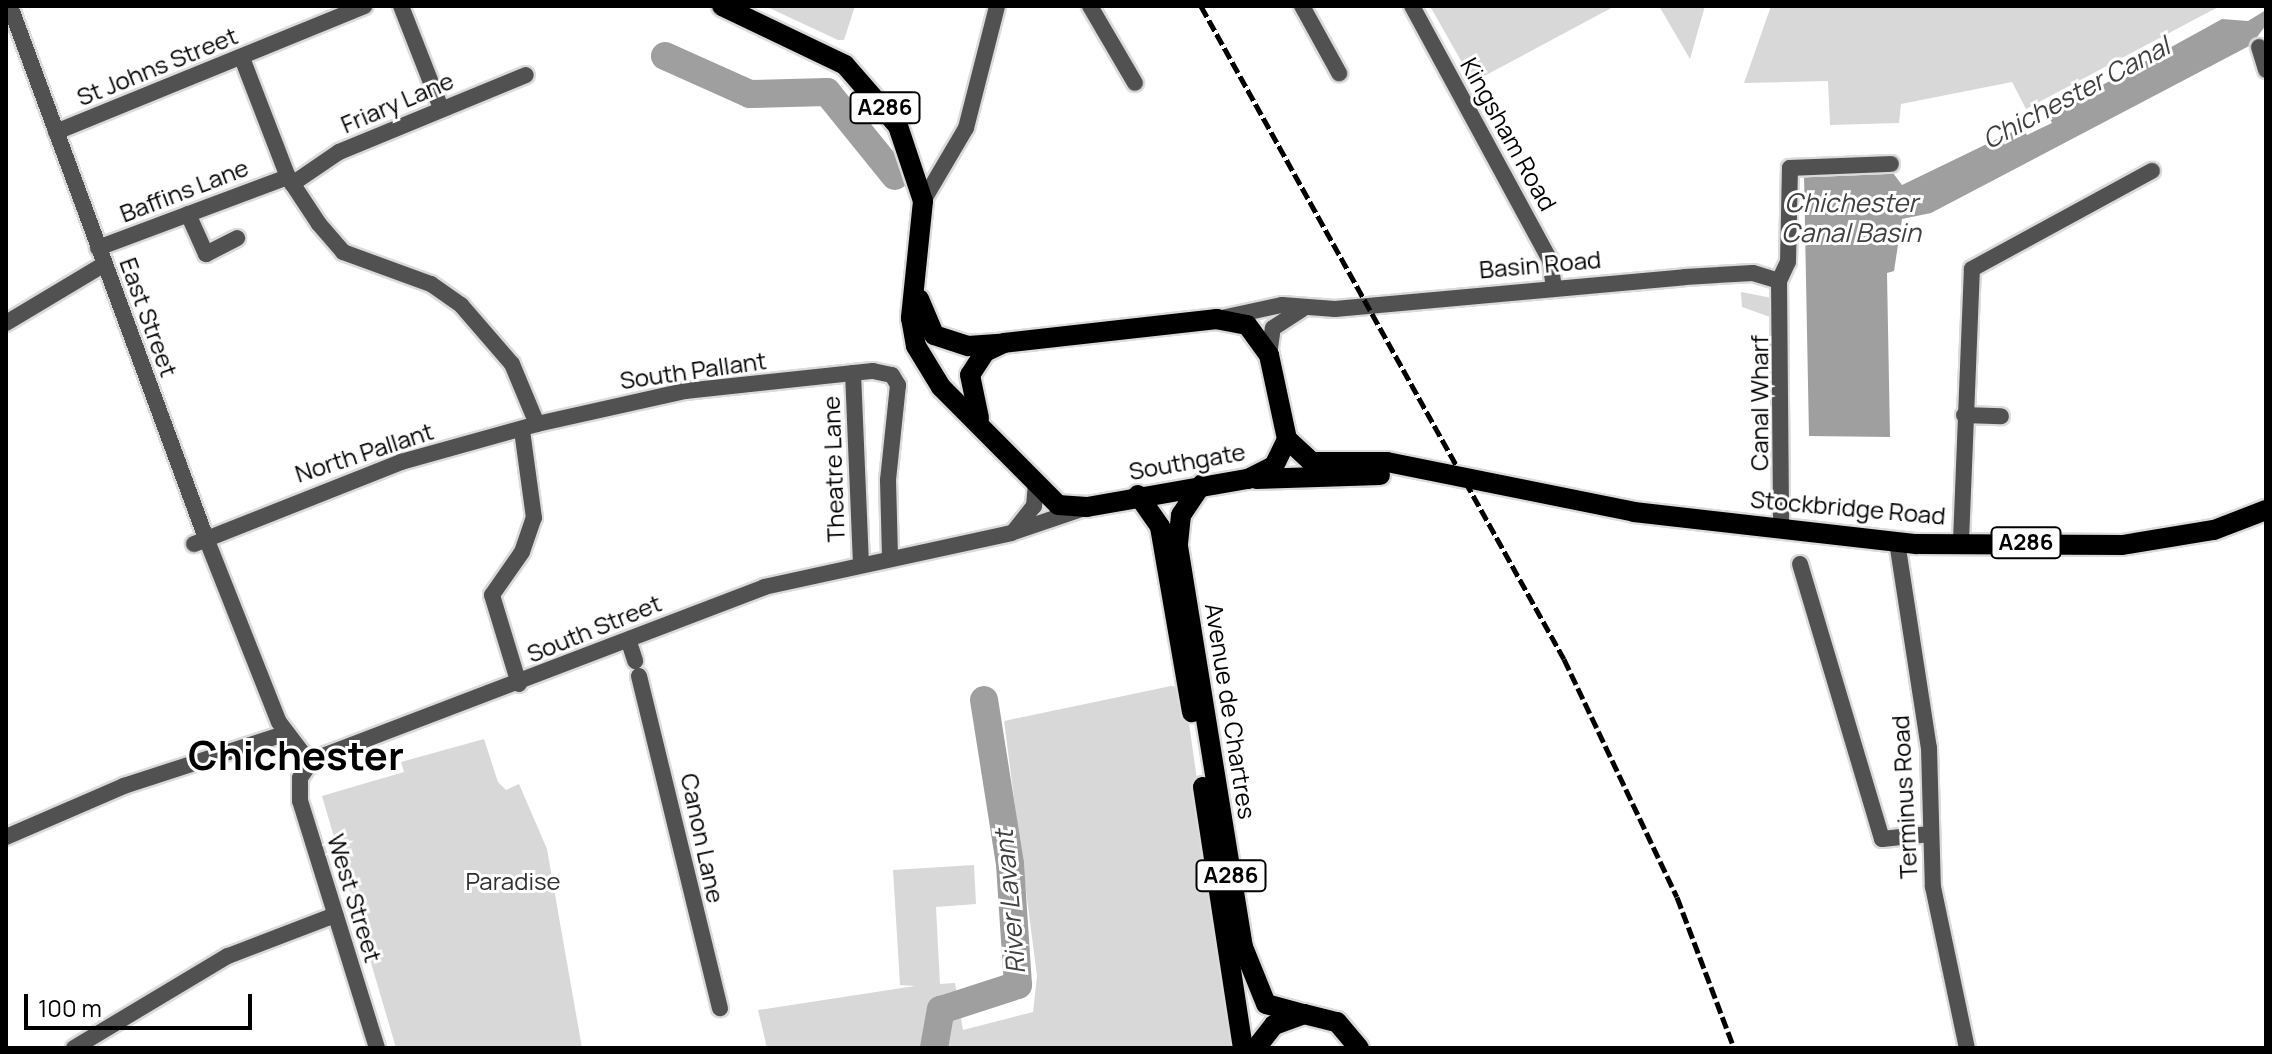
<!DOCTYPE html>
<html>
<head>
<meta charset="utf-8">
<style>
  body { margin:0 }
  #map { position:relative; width:2272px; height:1054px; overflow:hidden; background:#fff; font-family:Manrope,sans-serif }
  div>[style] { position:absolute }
  .green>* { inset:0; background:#d8d8d8 }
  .water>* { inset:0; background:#9f9f9f }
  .stream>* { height:5px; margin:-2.5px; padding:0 2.5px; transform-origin:2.5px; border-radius:2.5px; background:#9f9f9f }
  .river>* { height:28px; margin:-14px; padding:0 14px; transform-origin:14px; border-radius:14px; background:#9f9f9f }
  .roads { filter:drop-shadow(2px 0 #dbdbdb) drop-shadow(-2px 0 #dbdbdb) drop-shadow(0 2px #dbdbdb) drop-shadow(0 -2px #dbdbdb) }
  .minor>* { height:16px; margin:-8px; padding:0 8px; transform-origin:8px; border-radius:8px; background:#515151 }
  .major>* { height:20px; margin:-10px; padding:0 10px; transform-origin:10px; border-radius:10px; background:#000 }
  .rail>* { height:5px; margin-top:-2.5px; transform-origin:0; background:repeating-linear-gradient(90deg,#000 0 12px,transparent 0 16px) }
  span { translate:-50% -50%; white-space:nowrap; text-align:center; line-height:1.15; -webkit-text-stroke:6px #fff; paint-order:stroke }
  .shield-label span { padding:2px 6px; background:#fff; border:2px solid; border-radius:6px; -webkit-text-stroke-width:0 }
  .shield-label { font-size:22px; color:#000; font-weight:700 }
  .street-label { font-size:24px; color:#000 }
  .park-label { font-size:24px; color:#2f2f2f }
  .water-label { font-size:26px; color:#404040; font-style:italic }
  .town-label { font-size:40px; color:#000; font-weight:700 }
  .frame { position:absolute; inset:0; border:8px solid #000; pointer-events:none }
  .scale { position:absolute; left:24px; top:994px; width:228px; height:36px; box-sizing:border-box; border:4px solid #000; border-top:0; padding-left:10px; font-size:24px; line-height:28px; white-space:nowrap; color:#000; -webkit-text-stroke:6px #fff; paint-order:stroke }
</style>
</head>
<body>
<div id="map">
  <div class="green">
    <div style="clip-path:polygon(765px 6px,855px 6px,844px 40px,838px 40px)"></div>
    <div style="clip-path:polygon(1430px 6px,1615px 6px,1473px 82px)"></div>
    <div style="clip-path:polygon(1659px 6px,1705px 6px,1690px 59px)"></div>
    <div style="clip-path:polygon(1771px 6px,2220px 6px,2026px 109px,2012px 82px,1901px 104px,1899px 123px,1830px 125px,1828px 81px,1744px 83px)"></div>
    <div style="clip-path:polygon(1741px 292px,1772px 298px,1773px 318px,1742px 307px)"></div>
    <div style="clip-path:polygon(1171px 686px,1184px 688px,1235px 1048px,767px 1048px,758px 1010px,915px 986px,900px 985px,893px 870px,974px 865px,976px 904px,936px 907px,940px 984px,955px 983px,963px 1030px,1033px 1012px,1037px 976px,1004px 721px)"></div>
    <div style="clip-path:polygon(484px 739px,498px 782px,506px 790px,519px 784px,547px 849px,582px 1048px,396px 1048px,322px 796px,404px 772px,401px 762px)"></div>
  </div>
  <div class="water">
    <div style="clip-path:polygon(2266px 10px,2266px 25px,2251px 45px,1931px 213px,1902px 219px,1894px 271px,1887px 273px,1890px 437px,1809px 436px,1804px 175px,1890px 169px,1902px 185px,2022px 127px,2027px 135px,2052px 123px,2048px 115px,2222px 19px,2248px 21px)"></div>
  </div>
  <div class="stream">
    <div style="left:984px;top:700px;width:5px"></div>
  </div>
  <div class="river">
    <div style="left:665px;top:56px;width:93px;rotate:24.1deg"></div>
    <div style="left:750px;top:94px;width:77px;rotate:-1.5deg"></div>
    <div style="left:827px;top:92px;width:108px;rotate:51deg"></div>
    <div style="left:934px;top:1048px;width:39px;rotate:-80deg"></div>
    <div style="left:941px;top:1010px;width:81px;rotate:-18deg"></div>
    <div style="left:1018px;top:985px;width:121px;rotate:-93.8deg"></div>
    <div style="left:1010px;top:864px;width:166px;rotate:-99deg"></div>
  </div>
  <div class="roads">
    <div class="minor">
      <div style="left:10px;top:6px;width:567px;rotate:69.78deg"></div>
      <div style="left:206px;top:538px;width:198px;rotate:68.4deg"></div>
      <div style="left:279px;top:722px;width:51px;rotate:52.9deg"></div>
      <div style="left:401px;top:6px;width:110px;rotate:68.6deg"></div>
      <div style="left:1090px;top:6px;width:89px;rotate:59.7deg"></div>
      <div style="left:1302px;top:6px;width:77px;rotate:61.1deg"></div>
      <div style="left:1412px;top:6px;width:289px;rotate:61.5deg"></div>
      <div style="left:1550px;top:260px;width:29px;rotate:82deg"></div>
      <div style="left:2259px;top:47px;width:24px;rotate:73deg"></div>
      <div style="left:242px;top:58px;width:128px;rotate:68.9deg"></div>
      <div style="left:288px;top:177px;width:56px;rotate:56.6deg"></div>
      <div style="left:319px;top:224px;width:37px;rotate:49deg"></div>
      <div style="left:343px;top:252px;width:94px;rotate:20deg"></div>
      <div style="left:431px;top:284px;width:37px;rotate:35deg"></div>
      <div style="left:461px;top:305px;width:78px;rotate:49.2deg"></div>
      <div style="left:512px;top:364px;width:65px;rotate:67.4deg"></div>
      <div style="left:56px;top:132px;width:333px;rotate:-22.2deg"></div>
      <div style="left:292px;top:184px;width:57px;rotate:-34.2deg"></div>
      <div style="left:339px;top:152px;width:202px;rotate:-22.4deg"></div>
      <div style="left:923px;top:201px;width:85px;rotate:-59.5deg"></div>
      <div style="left:966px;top:128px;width:126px;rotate:-75.7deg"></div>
      <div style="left:188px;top:214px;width:44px;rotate:65.8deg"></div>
      <div style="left:206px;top:254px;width:35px;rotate:-27deg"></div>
      <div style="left:98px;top:248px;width:203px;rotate:-20.5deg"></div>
      <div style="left:1779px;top:281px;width:244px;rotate:89.5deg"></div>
      <div style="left:1779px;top:281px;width:21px;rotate:-65deg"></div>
      <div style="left:1788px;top:262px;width:94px;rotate:-88.8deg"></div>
      <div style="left:1790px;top:168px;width:101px;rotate:-2.3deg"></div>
      <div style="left:1217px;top:319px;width:66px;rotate:-12.2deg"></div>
      <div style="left:1282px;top:305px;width:53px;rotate:4.3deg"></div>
      <div style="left:1335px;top:309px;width:351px;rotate:-5.2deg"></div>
      <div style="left:1685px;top:277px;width:68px;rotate:-3.4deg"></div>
      <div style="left:1753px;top:273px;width:27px;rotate:17deg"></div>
      <div style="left:6px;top:323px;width:113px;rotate:-30.9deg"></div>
      <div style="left:1269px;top:355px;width:27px;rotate:-82deg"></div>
      <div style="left:1273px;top:328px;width:35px;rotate:-33deg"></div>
      <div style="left:853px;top:373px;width:190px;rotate:87.6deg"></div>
      <div style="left:1964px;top:415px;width:37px;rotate:2deg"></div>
      <div style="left:1015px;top:530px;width:31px;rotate:-52deg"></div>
      <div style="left:1034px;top:506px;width:21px;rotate:-85deg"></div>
      <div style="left:1961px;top:541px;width:272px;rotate:-87.7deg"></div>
      <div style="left:1972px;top:269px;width:205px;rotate:-28.6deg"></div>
      <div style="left:1897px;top:542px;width:208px;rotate:81.2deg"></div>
      <div style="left:1929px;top:748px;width:139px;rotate:88.4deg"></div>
      <div style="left:1933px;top:887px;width:165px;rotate:78.1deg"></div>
      <div style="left:194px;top:544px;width:223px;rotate:-21.6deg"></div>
      <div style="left:401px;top:462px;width:141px;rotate:-15.6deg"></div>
      <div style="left:537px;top:424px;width:152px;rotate:-12.6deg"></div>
      <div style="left:685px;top:391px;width:189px;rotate:-6.1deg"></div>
      <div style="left:873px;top:371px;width:19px;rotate:12deg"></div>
      <div style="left:892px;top:375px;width:12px;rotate:59deg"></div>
      <div style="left:898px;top:385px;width:96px;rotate:96deg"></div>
      <div style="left:888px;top:480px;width:78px;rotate:88.5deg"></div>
      <div style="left:1800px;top:564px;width:287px;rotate:73.4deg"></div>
      <div style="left:1882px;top:839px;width:48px;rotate:-5.9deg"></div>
      <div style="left:629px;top:642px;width:20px;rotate:72deg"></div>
      <div style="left:639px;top:676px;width:342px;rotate:76.3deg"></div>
      <div style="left:519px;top:684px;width:93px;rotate:-106.9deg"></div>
      <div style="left:492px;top:595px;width:52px;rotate:-55.1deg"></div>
      <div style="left:522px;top:552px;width:36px;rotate:-71deg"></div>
      <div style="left:534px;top:518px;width:89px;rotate:-97.8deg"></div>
      <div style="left:6px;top:837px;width:129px;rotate:-23.4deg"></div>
      <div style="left:124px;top:786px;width:171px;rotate:-18deg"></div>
      <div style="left:74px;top:1048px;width:179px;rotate:-30.9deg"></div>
      <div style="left:228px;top:956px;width:115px;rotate:-21deg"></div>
      <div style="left:377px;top:1048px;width:259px;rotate:-107.3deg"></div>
      <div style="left:300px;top:801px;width:23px;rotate:-90deg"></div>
      <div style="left:300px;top:778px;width:22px;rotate:-56deg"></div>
      <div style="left:312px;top:760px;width:484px;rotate:-20.9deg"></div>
      <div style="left:764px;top:587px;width:253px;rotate:-12.3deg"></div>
      <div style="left:1011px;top:533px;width:77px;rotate:-18.9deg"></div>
    </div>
    <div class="major">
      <div style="left:722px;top:6px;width:136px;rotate:25.6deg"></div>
      <div style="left:845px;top:65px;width:81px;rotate:49deg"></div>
      <div style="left:898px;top:126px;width:79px;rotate:71.6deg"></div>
      <div style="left:923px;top:201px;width:118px;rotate:95.9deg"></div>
      <div style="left:911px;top:318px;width:28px;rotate:80deg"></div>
      <div style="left:916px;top:346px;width:48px;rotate:58.6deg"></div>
      <div style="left:941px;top:387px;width:166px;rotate:45.2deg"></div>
      <div style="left:1058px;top:505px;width:29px;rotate:4deg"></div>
      <div style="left:1087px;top:507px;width:163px;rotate:-9.9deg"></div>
      <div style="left:1248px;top:479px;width:29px;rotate:-27deg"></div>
      <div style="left:1274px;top:466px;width:30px;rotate:-64deg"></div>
      <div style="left:1287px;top:439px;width:86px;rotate:-102.1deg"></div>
      <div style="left:1269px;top:355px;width:37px;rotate:-126deg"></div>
      <div style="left:1247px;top:325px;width:31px;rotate:-169deg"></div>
      <div style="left:1217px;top:319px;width:214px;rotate:173.6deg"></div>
      <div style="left:1004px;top:343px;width:21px;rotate:155deg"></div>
      <div style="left:985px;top:352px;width:27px;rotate:123deg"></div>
      <div style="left:970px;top:375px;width:44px;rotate:78.2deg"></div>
      <div style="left:919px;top:299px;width:39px;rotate:67deg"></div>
      <div style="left:934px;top:335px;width:36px;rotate:18deg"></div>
      <div style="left:968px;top:346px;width:32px;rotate:-4deg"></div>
      <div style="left:1287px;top:439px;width:34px;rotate:43deg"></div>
      <div style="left:1312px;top:462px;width:75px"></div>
      <div style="left:1387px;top:462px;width:252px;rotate:11.4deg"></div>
      <div style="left:1634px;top:512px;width:284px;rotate:6.5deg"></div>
      <div style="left:1916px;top:544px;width:206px;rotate:0.3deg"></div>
      <div style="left:2122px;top:545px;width:93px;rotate:-9.3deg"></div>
      <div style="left:2214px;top:530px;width:56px;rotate:-21deg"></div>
      <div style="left:1256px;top:479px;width:124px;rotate:-1.8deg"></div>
      <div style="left:1202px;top:484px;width:37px;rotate:124deg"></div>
      <div style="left:1181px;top:515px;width:31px;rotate:96deg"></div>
      <div style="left:1178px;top:546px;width:406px;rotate:80.8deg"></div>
      <div style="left:1243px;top:947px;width:61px;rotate:68deg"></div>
      <div style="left:1266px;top:1004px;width:39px;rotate:15deg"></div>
      <div style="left:1138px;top:495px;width:39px;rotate:55deg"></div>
      <div style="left:1160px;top:527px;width:188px;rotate:80.2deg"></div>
      <div style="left:1203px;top:787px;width:264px;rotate:81.3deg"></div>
      <div style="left:1256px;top:1048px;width:29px;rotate:-52deg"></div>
      <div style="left:1274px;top:1025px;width:32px;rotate:-20deg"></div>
      <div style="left:1304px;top:1014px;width:34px;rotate:14deg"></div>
      <div style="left:1337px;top:1022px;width:34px;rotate:50deg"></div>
    </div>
  </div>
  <div class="rail">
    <div style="left:1201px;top:6px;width:747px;rotate:60.93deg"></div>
    <div style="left:1564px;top:659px;width:263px;rotate:64.6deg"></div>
    <div style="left:1677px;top:897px;width:161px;rotate:69.3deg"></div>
  </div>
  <div class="shield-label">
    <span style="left:885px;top:108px">A286</span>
    <span style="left:2026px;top:543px">A286</span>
    <span style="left:1231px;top:876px">A286</span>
  </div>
  <div class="street-label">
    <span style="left:157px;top:66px;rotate:-22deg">St Johns Street</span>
    <span style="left:397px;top:102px;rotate:-23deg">Friary Lane</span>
    <span style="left:1509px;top:134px;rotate:61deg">Kingsham Road</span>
    <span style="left:184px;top:190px;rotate:-21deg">Baffins Lane</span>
    <span style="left:1540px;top:264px;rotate:-5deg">Basin Road</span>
    <span style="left:149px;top:317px;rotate:70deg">East Street</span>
    <span style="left:693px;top:370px;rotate:-8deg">South Pallant</span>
    <span style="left:1759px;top:403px;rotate:-90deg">Canal Wharf</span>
    <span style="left:364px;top:452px;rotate:-18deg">North Pallant</span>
    <span style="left:1187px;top:461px;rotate:-10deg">Southgate</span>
    <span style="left:833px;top:469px;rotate:-92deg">Theatre Lane</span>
    <span style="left:1848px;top:507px;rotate:5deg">Stockbridge Road</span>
    <span style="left:594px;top:628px;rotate:-22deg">South Street</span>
    <span style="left:1231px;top:711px;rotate:81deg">Avenue de Chartres</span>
    <span style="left:1904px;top:797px;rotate:-93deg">Terminus Road</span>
    <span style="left:703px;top:838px;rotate:78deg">Canon Lane</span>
    <span style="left:355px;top:898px;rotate:73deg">West Street</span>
  </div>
  <div class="park-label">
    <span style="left:513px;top:881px">Paradise</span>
  </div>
  <div class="water-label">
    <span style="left:2076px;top:93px;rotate:-28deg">Chichester Canal</span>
    <span style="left:1851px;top:218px">Chichester<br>Canal Basin</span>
    <span style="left:1010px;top:902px;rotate:-95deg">River Lavant</span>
  </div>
  <div class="town-label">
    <span style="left:296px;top:755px">Chichester</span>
  </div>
  <div class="frame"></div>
  <div class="scale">100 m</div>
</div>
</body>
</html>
